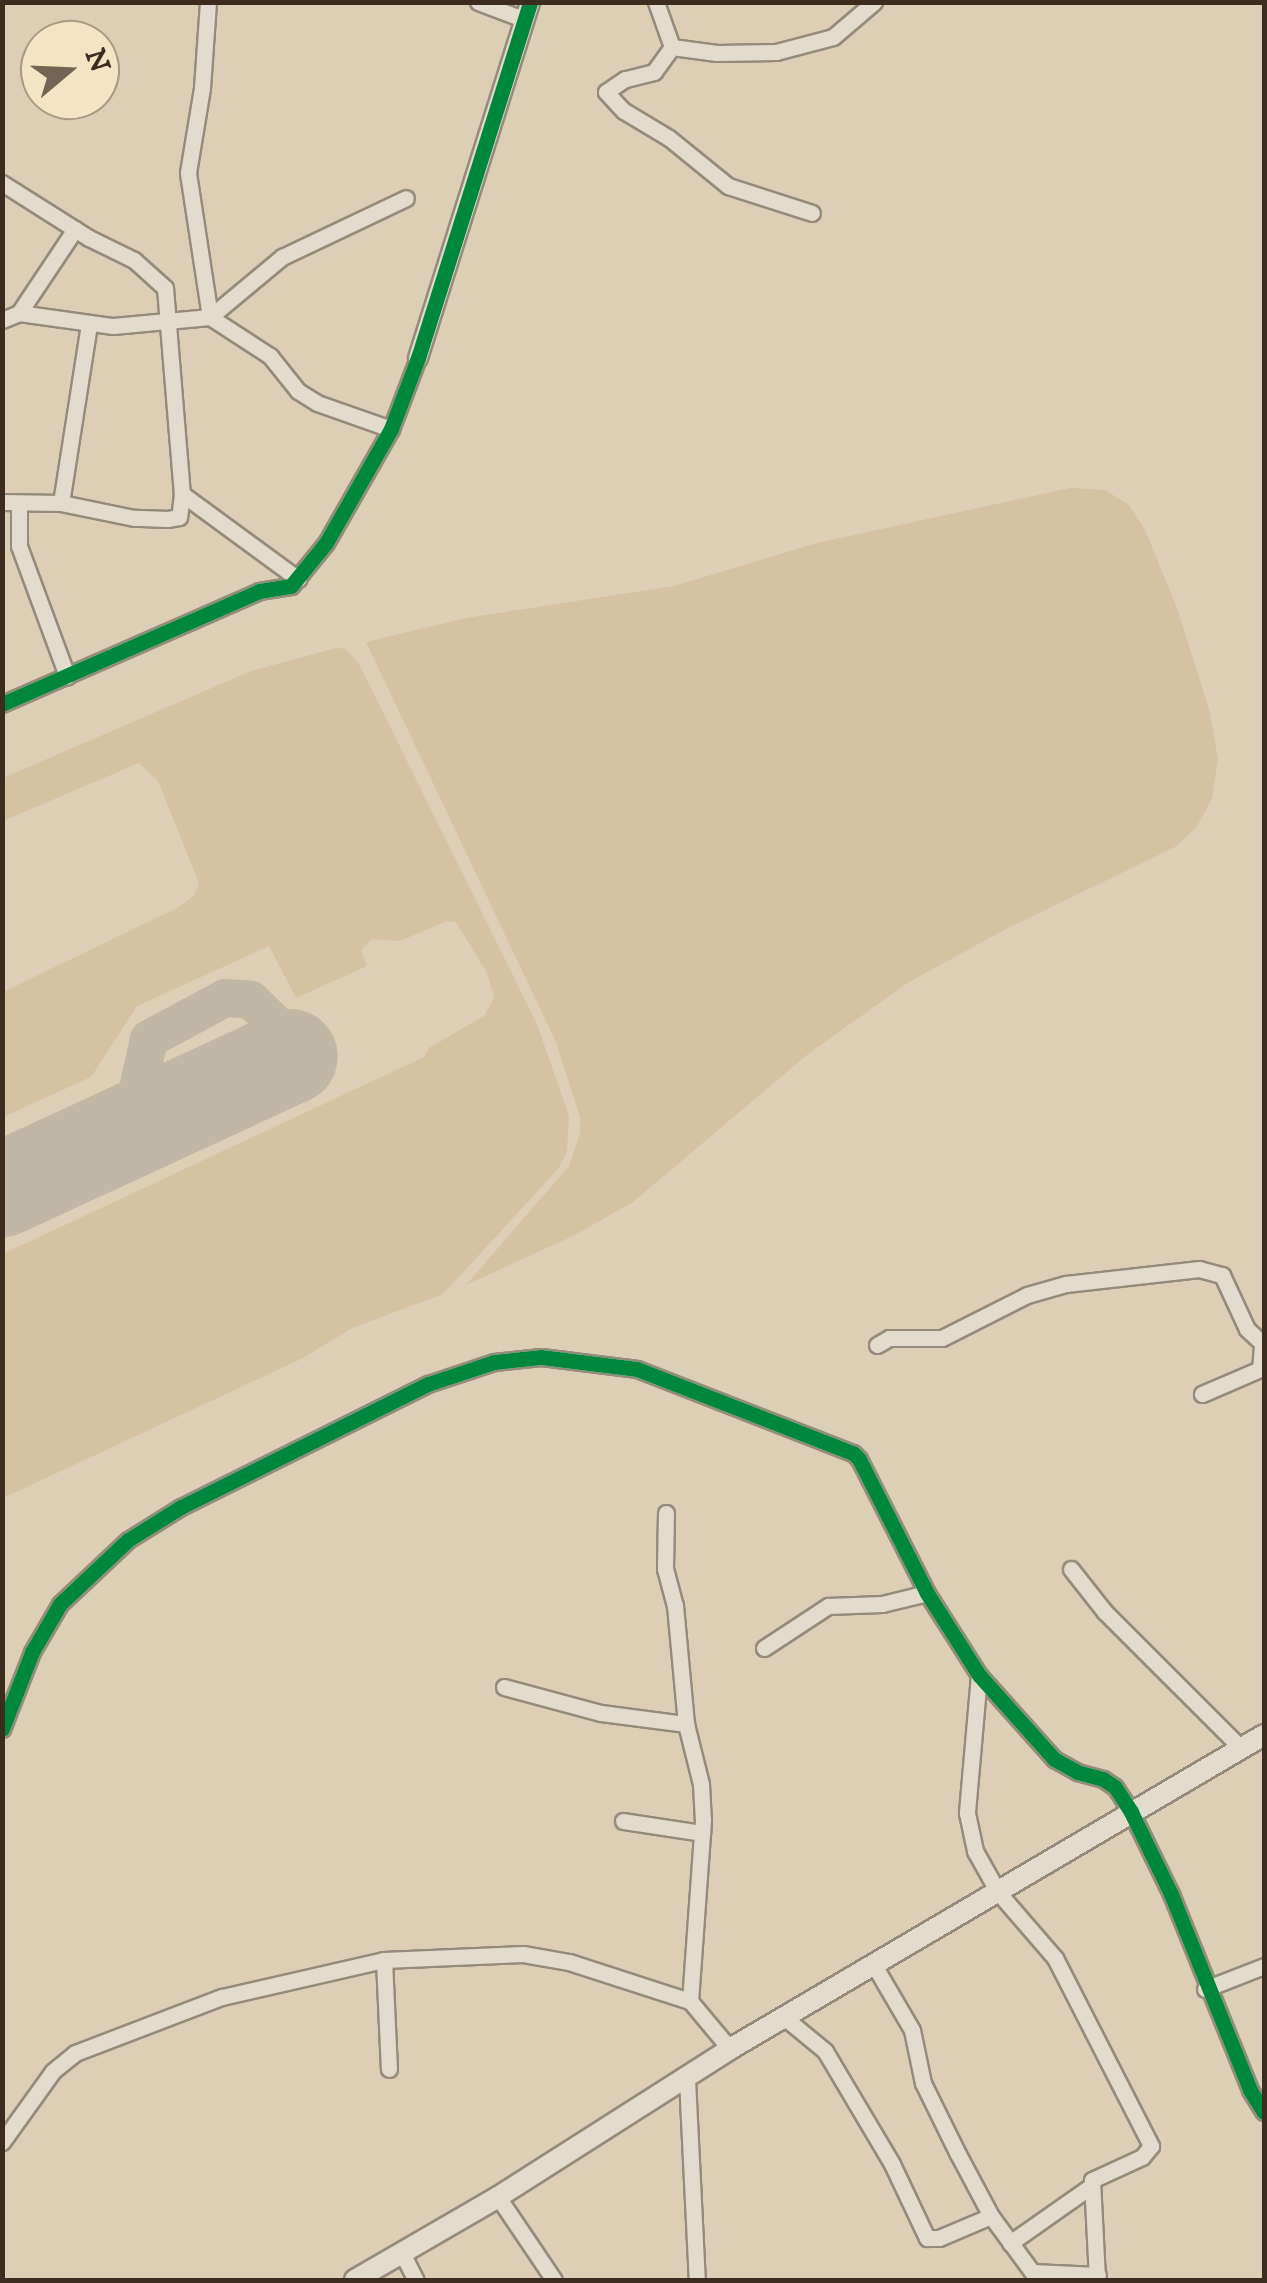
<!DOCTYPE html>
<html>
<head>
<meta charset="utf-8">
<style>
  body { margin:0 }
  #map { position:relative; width:1267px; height:2283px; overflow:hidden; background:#dccfb5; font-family:"IM FELL DW Pica",serif }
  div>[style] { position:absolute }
  .green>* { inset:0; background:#d4c2a0 }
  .taxiway>* { height:38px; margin:-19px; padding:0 19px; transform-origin:19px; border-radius:19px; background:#c1b7a5 }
  .runway>* { height:95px; margin:-47.5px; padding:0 47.5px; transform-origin:47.5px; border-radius:47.5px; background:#c1b7a5 }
  .roads { filter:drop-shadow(2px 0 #948b7c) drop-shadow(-2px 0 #948b7c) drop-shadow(0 2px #948b7c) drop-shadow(0 -2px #948b7c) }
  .minor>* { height:15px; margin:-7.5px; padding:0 7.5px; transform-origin:7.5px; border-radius:7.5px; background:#e3dcce }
  .tertiary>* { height:18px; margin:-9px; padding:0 9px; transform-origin:9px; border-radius:9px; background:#e3dcce }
  .secondary>* { height:20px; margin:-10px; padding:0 10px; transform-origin:10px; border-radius:10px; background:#e3dcce }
  .cycleway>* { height:15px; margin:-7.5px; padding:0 7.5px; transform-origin:7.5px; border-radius:7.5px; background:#00873e }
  span { translate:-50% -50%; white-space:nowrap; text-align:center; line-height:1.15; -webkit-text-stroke:9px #f3e4c4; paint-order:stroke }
  .frame { position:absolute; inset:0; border:5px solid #3b2c1f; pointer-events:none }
  .north { position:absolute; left:20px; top:20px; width:100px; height:100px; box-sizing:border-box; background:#f3e4c4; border:2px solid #a99a82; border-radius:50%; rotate:71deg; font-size:28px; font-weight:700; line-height:40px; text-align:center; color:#3b2c1f }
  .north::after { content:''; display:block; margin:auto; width:35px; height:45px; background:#736554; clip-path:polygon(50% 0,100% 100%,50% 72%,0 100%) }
</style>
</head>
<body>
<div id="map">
  <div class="green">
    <div style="clip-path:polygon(1070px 488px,1105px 490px,1129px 505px,1145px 530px,1177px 608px,1209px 709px,1218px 759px,1212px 799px,1196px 828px,1175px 847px,1006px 929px,909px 982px,808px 1054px,633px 1202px,575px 1235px,466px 1285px,569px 1166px,580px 1134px,580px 1117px,556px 1042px,366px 642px,466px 618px,674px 586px,817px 543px)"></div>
    <div style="clip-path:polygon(336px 648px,346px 649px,359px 664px,537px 1024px,569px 1116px,567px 1152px,558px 1169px,443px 1294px,352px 1328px,303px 1358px,3px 1498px,3px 1254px,424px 1057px,429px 1048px,484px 1016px,494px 998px,487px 973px,456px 922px,447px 921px,400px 941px,372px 939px,361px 950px,367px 966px,296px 998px,269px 946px,137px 1006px,91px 1077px,3px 1117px,3px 992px,177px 908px,194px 896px,199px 883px,158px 781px,139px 763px,3px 821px,3px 778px,251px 671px)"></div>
  </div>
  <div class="taxiway">
    <div style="left:129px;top:1130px;width:93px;rotate:-77.6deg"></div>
    <div style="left:149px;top:1039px;width:86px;rotate:-28.3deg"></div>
    <div style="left:225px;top:998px;width:26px;rotate:4deg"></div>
    <div style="left:251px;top:1000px;width:29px;rotate:44deg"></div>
    <div style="left:272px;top:1020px;width:29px;rotate:72deg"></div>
    <div style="left:281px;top:1048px;width:33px;rotate:97deg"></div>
    <div style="left:277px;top:1081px;width:21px;rotate:133deg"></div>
    <div style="left:263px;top:1096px;width:26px;rotate:162deg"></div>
    <div style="left:238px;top:1104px;width:21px;rotate:-161deg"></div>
    <div style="left:218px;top:1097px;width:18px;rotate:180deg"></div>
  </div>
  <div class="runway">
    <div style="left:2px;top:1189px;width:317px;rotate:-24.8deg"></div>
  </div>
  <div class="roads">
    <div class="minor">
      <div style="left:208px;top:2px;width:86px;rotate:94deg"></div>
      <div style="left:202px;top:88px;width:86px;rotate:99.4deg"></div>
      <div style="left:188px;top:173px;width:146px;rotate:81.3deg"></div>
      <div style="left:478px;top:2px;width:48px;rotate:20.7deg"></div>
      <div style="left:656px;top:2px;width:48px;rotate:70.4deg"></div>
      <div style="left:672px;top:47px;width:45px;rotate:7.6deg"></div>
      <div style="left:717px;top:53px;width:59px;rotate:-1deg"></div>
      <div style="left:776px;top:52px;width:59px;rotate:-14.7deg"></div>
      <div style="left:833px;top:37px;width:54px;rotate:-40.5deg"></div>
      <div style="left:672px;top:47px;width:31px;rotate:126deg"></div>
      <div style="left:654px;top:72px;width:30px;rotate:166deg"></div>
      <div style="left:625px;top:79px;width:23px;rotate:146deg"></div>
      <div style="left:606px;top:92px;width:26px;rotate:47deg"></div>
      <div style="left:624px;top:111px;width:52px;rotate:31deg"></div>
      <div style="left:669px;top:138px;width:76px;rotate:39.1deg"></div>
      <div style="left:728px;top:186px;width:88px;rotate:17.8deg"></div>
      <div style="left:2px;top:183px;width:103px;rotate:32.3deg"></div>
      <div style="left:89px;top:238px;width:50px;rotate:26.1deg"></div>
      <div style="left:134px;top:260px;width:42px;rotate:42.1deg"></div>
      <div style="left:165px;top:288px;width:207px;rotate:85.3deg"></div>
      <div style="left:182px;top:494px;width:23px;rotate:97deg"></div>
      <div style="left:179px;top:517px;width:11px;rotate:170deg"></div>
      <div style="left:168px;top:519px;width:34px;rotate:-178deg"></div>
      <div style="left:134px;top:518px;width:75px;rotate:-168.4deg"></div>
      <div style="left:61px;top:503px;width:59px;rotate:-179deg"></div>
      <div style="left:19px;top:313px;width:101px;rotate:-56.3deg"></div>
      <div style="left:210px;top:317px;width:72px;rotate:33deg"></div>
      <div style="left:270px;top:356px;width:45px;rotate:51.3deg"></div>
      <div style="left:298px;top:391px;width:22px;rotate:32deg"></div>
      <div style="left:317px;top:403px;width:78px;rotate:19.4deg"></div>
      <div style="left:2px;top:320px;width:18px;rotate:-22deg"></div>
      <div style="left:19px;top:313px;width:95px;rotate:7.9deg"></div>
      <div style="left:113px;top:326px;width:97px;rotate:-5.3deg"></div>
      <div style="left:210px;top:317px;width:94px;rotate:-39.8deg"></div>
      <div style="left:282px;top:257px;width:137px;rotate:-25.4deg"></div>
      <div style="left:182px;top:494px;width:144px;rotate:36.2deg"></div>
      <div style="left:61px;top:503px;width:180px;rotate:-81.1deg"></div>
      <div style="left:19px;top:511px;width:35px;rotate:90deg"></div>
      <div style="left:19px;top:546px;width:139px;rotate:69.7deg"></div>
      <div style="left:2px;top:704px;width:281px;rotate:-23.7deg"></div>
      <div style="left:259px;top:591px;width:32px;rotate:-9deg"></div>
      <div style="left:291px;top:586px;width:55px;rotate:-50.9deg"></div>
      <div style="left:326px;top:543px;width:131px;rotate:-60.3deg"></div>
      <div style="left:391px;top:429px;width:76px;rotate:-69.2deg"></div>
      <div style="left:877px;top:1345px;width:14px;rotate:-30deg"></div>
      <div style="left:889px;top:1338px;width:53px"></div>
      <div style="left:942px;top:1338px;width:95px;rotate:-26.8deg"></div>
      <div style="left:1027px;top:1295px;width:41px;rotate:-15.8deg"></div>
      <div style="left:1066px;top:1284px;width:134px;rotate:-6.4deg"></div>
      <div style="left:1199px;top:1269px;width:24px;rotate:15deg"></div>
      <div style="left:1222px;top:1275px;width:60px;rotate:65.2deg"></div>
      <div style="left:1247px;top:1329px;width:23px;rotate:43deg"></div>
      <div style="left:1202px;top:1394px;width:63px;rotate:-23.3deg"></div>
      <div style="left:1260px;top:1369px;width:24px;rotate:-85deg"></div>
      <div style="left:1071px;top:1569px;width:55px;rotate:51.7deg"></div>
      <div style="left:1105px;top:1612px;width:194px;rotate:45deg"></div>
      <div style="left:764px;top:1648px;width:77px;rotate:-33.3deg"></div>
      <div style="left:828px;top:1606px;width:54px;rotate:-2.1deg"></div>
      <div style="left:882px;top:1604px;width:46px;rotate:-13.7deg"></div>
      <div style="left:979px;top:1675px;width:139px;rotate:95deg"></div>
      <div style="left:967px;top:1813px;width:39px;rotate:78deg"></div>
      <div style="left:975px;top:1851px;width:47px;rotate:60.7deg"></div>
      <div style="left:998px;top:1892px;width:87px;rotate:49.2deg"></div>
      <div style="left:1055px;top:1958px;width:211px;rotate:62.9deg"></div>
      <div style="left:1151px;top:2146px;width:14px;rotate:129deg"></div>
      <div style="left:1142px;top:2157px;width:55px;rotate:155.3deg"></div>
      <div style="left:1092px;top:2180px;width:100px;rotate:87.1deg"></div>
      <div style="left:504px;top:1687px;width:100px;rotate:15deg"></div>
      <div style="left:601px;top:1713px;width:86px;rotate:7.4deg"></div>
      <div style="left:686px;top:1724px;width:119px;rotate:-95.3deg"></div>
      <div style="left:675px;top:1606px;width:38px;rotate:-105deg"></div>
      <div style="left:665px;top:1569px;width:56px;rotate:-89deg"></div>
      <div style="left:686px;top:1724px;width:62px;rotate:76deg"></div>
      <div style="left:701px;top:1784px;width:36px;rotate:87deg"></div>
      <div style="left:703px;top:1820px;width:181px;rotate:94.1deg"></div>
      <div style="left:2px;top:1729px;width:83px;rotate:-68.7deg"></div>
      <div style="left:32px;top:1652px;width:56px;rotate:-59.7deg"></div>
      <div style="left:60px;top:1604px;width:93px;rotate:-43.3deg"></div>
      <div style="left:128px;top:1540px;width:62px;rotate:-31.9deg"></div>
      <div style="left:181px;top:1507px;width:276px;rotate:-26.5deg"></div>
      <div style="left:428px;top:1384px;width:70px;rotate:-18.4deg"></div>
      <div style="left:494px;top:1362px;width:47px;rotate:-6.1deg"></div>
      <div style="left:541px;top:1357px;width:97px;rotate:7.1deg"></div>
      <div style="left:637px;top:1369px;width:232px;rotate:21.3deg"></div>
      <div style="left:853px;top:1453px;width:8px;rotate:45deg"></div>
      <div style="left:859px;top:1459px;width:150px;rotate:63.1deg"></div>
      <div style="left:927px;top:1593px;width:97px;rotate:57.6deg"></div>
      <div style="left:979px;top:1675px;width:113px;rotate:48.2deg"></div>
      <div style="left:1054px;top:1759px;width:26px;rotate:29deg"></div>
      <div style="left:1077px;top:1772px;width:27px;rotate:15deg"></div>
      <div style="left:1103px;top:1779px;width:14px;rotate:34deg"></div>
      <div style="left:1115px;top:1787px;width:30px;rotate:57deg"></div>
      <div style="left:1131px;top:1812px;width:91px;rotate:64deg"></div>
      <div style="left:1171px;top:1894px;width:211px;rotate:68deg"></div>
      <div style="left:1250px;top:2090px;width:26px;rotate:58deg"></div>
      <div style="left:623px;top:1821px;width:80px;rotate:8.6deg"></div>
      <div style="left:384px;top:1960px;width:109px;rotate:87.4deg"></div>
      <div style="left:874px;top:1965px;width:75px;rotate:59.7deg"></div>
      <div style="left:912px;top:2030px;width:54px;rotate:78.3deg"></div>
      <div style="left:923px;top:2083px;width:79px;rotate:63.8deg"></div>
      <div style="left:958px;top:2154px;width:70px;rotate:62deg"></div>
      <div style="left:991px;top:2216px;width:79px;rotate:53.7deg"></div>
      <div style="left:1205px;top:1989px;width:63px;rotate:-21.3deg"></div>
      <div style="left:785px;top:2018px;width:52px;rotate:39.5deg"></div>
      <div style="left:825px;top:2051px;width:131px;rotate:59.3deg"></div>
      <div style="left:892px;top:2164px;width:82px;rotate:64.7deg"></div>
      <div style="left:927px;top:2238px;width:12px"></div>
      <div style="left:939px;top:2238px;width:56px;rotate:-22.9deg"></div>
      <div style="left:687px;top:2079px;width:201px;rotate:87.2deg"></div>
      <div style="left:2px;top:2142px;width:87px;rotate:-54.3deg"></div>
      <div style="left:53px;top:2071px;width:28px;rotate:-39deg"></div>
      <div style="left:75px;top:2053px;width:157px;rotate:-20.9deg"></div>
      <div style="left:222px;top:1997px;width:166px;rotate:-12.9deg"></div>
      <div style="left:384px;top:1960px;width:139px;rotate:-2.5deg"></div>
      <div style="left:523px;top:1954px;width:47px;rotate:9.9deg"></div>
      <div style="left:569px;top:1962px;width:127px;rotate:17.9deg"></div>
      <div style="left:690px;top:2001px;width:62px;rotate:50.2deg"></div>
      <div style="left:498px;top:2197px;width:100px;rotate:56deg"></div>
      <div style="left:1010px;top:2243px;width:99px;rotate:-35.1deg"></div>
      <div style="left:403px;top:2255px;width:28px;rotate:63deg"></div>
      <div style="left:1032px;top:2272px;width:66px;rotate:2.6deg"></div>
    </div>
    <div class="tertiary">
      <div style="left:418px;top:358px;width:373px;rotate:-72.5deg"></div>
    </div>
    <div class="secondary">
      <div style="left:355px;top:2280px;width:165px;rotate:-30.1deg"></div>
      <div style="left:498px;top:2197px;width:275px;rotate:-32.5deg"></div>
      <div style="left:730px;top:2049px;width:619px;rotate:-30.46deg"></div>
    </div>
  </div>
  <div class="cycleway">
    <div style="left:2px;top:704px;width:281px;rotate:-23.7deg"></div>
    <div style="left:259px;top:591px;width:32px;rotate:-9deg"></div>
    <div style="left:291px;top:586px;width:55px;rotate:-50.9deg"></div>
    <div style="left:326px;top:543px;width:131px;rotate:-60.3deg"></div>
    <div style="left:391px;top:429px;width:76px;rotate:-69.2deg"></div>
    <div style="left:418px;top:358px;width:373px;rotate:-72.5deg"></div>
    <div style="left:2px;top:1729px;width:83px;rotate:-68.7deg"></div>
    <div style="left:32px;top:1652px;width:56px;rotate:-59.7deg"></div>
    <div style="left:60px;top:1604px;width:93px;rotate:-43.3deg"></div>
    <div style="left:128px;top:1540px;width:62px;rotate:-31.9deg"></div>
    <div style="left:181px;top:1507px;width:276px;rotate:-26.5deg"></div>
    <div style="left:428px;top:1384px;width:70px;rotate:-18.4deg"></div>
    <div style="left:494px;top:1362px;width:47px;rotate:-6.1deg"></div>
    <div style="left:541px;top:1357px;width:97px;rotate:7.1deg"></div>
    <div style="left:637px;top:1369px;width:232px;rotate:21.3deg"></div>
    <div style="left:853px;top:1453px;width:8px;rotate:45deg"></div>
    <div style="left:859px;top:1459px;width:150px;rotate:63.1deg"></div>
    <div style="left:927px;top:1593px;width:97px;rotate:57.6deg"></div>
    <div style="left:979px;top:1675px;width:113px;rotate:48.2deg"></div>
    <div style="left:1054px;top:1759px;width:26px;rotate:29deg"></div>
    <div style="left:1077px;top:1772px;width:27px;rotate:15deg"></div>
    <div style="left:1103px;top:1779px;width:14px;rotate:34deg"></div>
    <div style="left:1115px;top:1787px;width:30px;rotate:57deg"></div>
    <div style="left:1131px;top:1812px;width:91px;rotate:64deg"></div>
    <div style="left:1171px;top:1894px;width:211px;rotate:68deg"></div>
    <div style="left:1250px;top:2090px;width:26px;rotate:58deg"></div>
  </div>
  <div class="frame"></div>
  <div class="north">N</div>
</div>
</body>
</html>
